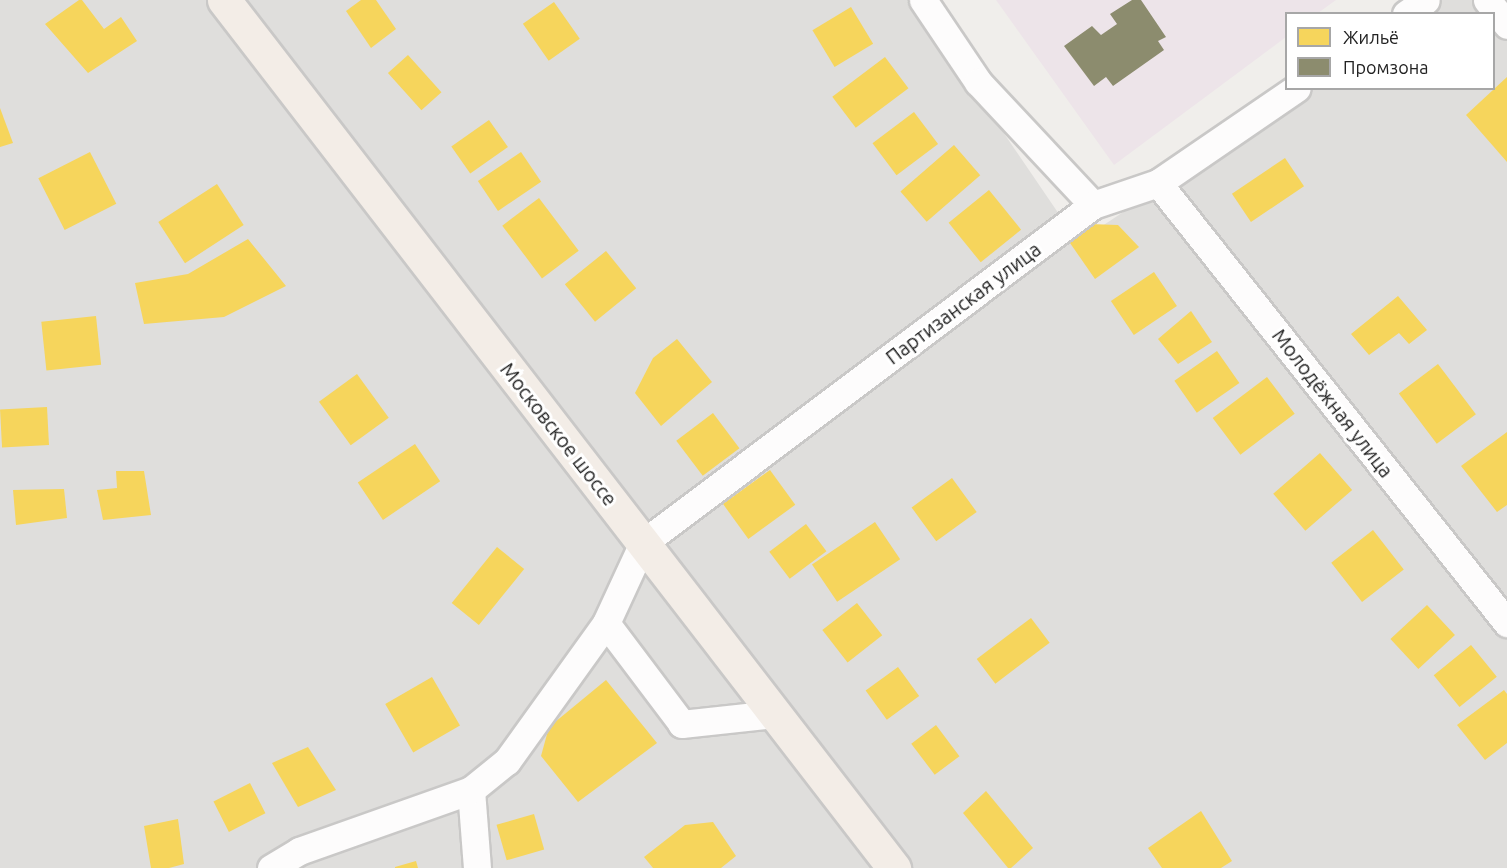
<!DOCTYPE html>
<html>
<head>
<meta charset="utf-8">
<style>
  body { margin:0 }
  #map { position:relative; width:1507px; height:868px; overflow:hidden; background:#f0eeeb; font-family:Ubuntu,sans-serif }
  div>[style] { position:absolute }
  .residential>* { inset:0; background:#dfdedc }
  .industrial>* { inset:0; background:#ede4e9 }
  .homes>* { inset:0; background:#f6d55c; transform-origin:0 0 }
  .industry>* { inset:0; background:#8c8c6e }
  .roads { filter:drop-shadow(2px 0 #c9c8c7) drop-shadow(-2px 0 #c9c8c7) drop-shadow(0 2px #c9c8c7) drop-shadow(0 -2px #c9c8c7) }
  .street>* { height:27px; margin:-13.5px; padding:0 13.5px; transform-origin:13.5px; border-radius:13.5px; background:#fdfcfc }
  .primary>* { height:33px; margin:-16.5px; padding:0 16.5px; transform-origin:16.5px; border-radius:16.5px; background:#f3ede7 }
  span { translate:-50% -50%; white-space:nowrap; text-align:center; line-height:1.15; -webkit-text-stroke:6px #fff; paint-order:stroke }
  .street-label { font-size:20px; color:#222 }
  .legend { position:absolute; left:1285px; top:12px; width:210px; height:78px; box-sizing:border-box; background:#fff; border:2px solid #a7a7a7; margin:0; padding:8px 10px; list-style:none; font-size:18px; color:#222 }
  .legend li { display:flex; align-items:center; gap:12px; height:30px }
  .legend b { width:30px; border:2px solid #a7a7a7 }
</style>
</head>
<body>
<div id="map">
  <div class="residential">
    <div style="clip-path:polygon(0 0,913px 0,1078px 242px,1309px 89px,1494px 88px,1494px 14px,1421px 13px,1442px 0,1507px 0,1507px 868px,0 868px)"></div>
  </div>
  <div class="industrial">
    <div style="clip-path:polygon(996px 0,1336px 0,1318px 13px,1286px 14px,1286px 37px,1114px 165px)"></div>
  </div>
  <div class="homes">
    <div style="clip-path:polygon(79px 0,82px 0,104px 29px,121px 17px,137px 41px,88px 73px,45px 24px)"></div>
    <div style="clip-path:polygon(361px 0,376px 0,396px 29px,371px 48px,346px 11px)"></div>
    <div style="left:554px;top:2px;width:45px;height:38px;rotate:55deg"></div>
    <div style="left:851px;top:7px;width:43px;height:45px;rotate:59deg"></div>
    <div style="left:408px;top:55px;width:50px;height:27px;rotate:48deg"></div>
    <div style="left:885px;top:57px;width:39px;height:66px;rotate:53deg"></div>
    <div style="clip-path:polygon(1507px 77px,1507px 162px,1466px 115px)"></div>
    <div style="clip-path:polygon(0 108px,13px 143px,0 147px)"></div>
    <div style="left:914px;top:112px;width:40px;height:52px;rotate:53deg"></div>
    <div style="left:489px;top:120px;width:33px;height:46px;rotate:55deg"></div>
    <div style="left:954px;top:145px;width:40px;height:71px;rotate:49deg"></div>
    <div style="left:90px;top:152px;width:58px;height:58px;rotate:63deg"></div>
    <div style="left:521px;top:152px;width:36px;height:52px;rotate:56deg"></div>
    <div style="left:1285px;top:158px;width:34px;height:64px;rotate:56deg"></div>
    <div style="left:217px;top:184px;width:49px;height:70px;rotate:57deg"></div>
    <div style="left:989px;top:190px;width:51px;height:52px;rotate:51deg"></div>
    <div style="left:539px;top:198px;width:66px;height:46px;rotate:53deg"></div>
    <div style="clip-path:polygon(1089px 224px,1118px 225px,1139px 247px,1095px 279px,1070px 243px)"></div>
    <div style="clip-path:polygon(248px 239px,286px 286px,224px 317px,144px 324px,135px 283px,188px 274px)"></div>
    <div style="left:606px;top:251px;width:48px;height:53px;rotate:51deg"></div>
    <div style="left:1154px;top:272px;width:41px;height:52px;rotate:56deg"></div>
    <div style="clip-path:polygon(1398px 296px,1427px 330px,1409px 344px,1399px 333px,1369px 355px,1351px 334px)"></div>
    <div style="clip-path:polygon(1191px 311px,1212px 342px,1178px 364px,1158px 339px)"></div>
    <div style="left:96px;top:316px;width:49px;height:55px;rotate:84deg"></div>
    <div style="clip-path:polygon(677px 339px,712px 382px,661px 426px,635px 393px,653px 358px)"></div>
    <div style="left:1217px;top:351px;width:39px;height:52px;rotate:55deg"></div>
    <div style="left:1438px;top:364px;width:63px;height:49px;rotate:53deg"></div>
    <div style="left:357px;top:374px;width:54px;height:47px;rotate:54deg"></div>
    <div style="left:1267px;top:377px;width:46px;height:68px;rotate:53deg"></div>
    <div style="left:47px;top:407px;width:38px;height:47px;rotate:87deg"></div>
    <div style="left:713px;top:413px;width:44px;height:46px;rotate:53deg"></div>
    <div style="clip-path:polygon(1507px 432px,1507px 505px,1497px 512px,1461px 466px)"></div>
    <div style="left:415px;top:444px;width:45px;height:69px;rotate:56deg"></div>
    <div style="left:1320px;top:453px;width:49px;height:62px;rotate:49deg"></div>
    <div style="left:770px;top:470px;width:43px;height:58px;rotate:54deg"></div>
    <div style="clip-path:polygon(116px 471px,144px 471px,151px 515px,103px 520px,97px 490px,117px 488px)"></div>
    <div style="left:952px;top:478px;width:42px;height:50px;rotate:54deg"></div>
    <div style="clip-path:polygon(64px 489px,67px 518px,16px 525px,13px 490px)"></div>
    <div style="left:875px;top:522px;width:45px;height:76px;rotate:56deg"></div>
    <div style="left:806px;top:524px;width:34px;height:46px;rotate:53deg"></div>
    <div style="left:1373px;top:530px;width:50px;height:53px;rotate:52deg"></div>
    <div style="left:497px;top:547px;width:35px;height:72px;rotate:39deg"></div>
    <div style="left:857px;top:603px;width:41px;height:44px;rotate:52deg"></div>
    <div style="left:1427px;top:605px;width:41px;height:50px;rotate:47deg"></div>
    <div style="left:1031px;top:618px;width:31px;height:68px;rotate:53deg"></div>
    <div style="left:1471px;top:645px;width:41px;height:48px;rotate:51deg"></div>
    <div style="left:898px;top:667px;width:36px;height:40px;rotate:54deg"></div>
    <div style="left:432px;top:677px;width:56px;height:54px;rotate:60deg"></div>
    <div style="clip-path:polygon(606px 680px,657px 743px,578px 802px,541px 756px,549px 727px)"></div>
    <div style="clip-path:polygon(1504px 690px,1507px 694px,1507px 743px,1485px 760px,1457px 725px)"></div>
    <div style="left:936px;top:725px;width:39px;height:31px;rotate:53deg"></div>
    <div style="clip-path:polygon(308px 747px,336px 790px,298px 807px,272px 763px)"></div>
    <div style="left:250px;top:783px;width:34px;height:41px;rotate:63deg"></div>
    <div style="clip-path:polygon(986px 791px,1033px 848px,1011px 868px,1008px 868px,963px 813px)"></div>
    <div style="clip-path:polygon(1201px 811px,1232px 861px,1221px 868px,1162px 868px,1148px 848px)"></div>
    <div style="left:534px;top:814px;width:37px;height:39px;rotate:74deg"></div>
    <div style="clip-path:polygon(178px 819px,184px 864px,169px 868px,151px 868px,144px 826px)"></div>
    <div style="clip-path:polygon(713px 822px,736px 856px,721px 868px,653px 868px,644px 857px,685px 825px)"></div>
    <div style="clip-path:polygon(416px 861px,418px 868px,395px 868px,395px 867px)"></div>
  </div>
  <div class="industry">
    <div style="clip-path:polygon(1132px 0,1141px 0,1166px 37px,1158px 41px,1164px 50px,1113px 86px,1106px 77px,1094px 86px,1064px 46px,1092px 26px,1101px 35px,1117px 24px,1110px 14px)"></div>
  </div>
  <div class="roads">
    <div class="street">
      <div style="left:923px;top:0;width:99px;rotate:56.1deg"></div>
      <div style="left:978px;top:82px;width:168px;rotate:46.9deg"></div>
      <div style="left:1487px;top:0;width:32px;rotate:51deg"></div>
      <div style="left:1406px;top:14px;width:24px;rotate:-35deg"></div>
      <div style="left:1158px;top:183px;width:562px;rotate:51.58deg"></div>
      <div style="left:774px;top:714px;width:93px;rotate:173.8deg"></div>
      <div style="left:682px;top:724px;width:126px;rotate:-127deg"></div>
      <div style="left:606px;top:623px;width:88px;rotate:-65.2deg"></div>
      <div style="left:643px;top:543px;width:563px;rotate:-36.91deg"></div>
      <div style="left:1093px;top:205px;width:69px;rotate:-18.7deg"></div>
      <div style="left:1158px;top:183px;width:168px;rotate:-34.4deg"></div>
      <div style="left:471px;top:790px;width:78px;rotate:85.6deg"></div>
      <div style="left:271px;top:868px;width:33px;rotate:-31deg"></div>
      <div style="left:299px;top:851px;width:182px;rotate:-19.5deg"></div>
      <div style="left:471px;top:790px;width:46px;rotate:-38.9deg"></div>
      <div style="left:507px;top:761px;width:170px;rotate:-54.3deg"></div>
    </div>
    <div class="primary">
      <div style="left:224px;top:0;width:1097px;rotate:52.34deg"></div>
    </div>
  </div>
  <div class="street-label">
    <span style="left:963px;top:303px;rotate:-37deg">Партизанская улица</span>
    <span style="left:1333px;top:403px;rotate:52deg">Молодёжная улица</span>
    <span style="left:559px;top:434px;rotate:52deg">Московское шоссе</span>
  </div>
  <ul class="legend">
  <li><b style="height:16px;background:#f6d55c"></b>Жильё</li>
  <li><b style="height:16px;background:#8c8c6e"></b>Промзона</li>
  </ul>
</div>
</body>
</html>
